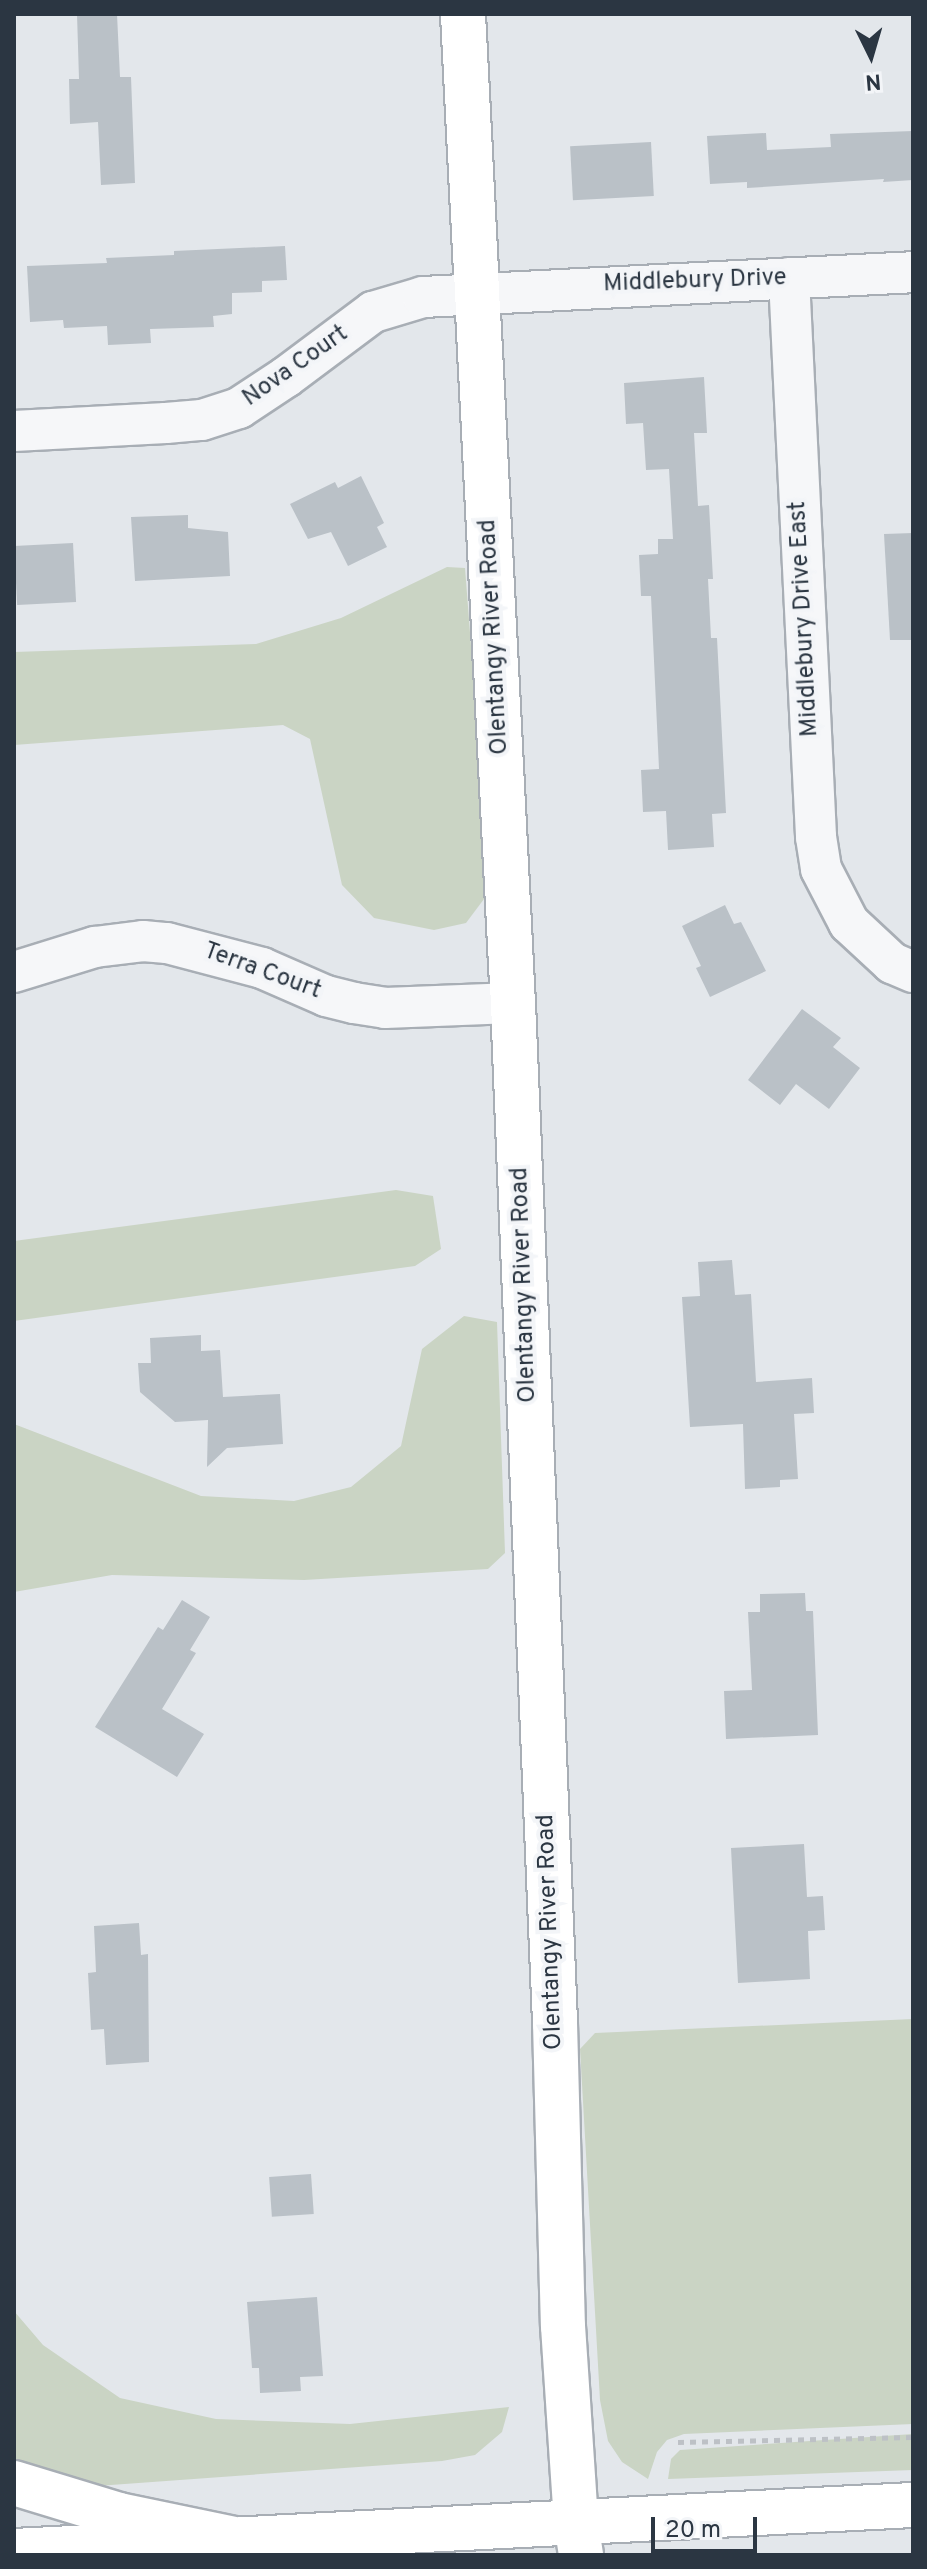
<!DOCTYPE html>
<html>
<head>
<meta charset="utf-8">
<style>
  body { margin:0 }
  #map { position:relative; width:927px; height:2569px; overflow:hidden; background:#e3e7eb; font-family:Overpass,sans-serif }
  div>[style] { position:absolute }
  .green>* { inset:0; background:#cad4c4 }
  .building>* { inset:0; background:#bac1c7; transform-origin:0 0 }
  .path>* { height:5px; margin-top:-2.5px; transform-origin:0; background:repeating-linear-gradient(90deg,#bdc1c6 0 6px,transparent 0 12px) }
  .roads { filter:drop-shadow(2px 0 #a8aeb5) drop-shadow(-2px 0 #a8aeb5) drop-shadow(0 2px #a8aeb5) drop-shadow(0 -2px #a8aeb5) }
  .street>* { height:40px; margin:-20px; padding:0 20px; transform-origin:20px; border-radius:20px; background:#f6f7f9 }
  .secondary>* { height:44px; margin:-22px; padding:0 22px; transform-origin:22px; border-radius:22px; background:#fff }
  .primary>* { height:44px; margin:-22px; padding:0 22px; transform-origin:22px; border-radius:22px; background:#fff }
  .highway>* { height:44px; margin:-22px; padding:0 22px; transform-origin:22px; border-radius:22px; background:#fff }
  span { translate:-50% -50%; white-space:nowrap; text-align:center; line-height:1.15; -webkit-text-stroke:8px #f3f5f8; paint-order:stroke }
  .street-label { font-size:24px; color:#2b3642 }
  .frame { position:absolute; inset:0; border:16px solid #2b3642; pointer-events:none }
  .north { position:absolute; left:831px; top:16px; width:80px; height:80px; -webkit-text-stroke:6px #f3f5f8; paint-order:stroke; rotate:175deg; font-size:22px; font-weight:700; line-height:32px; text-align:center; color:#2b3642 }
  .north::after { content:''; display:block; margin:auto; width:28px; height:36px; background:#2b3642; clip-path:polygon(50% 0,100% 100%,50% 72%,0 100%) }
  .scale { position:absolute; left:651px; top:2517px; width:106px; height:36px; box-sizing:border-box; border:4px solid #2b3642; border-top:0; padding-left:10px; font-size:24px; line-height:28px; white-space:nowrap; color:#2b3642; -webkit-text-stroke:6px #f3f5f8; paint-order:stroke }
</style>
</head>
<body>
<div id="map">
  <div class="green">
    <div style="clip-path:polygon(447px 567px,465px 568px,490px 891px,466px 923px,434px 930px,374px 918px,342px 885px,310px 739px,283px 725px,14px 745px,14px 652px,256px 644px,341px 618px)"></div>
    <div style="clip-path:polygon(396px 1190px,433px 1196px,441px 1249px,415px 1266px,14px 1321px,14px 1241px)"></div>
    <div style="clip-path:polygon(464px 1316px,497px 1322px,505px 1553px,488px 1569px,304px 1580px,112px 1575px,14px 1592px,14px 1424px,201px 1496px,294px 1501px,351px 1487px,401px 1446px,422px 1349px)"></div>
    <div style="clip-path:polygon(913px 2019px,913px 2424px,684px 2434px,667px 2440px,657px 2452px,648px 2479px,622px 2462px,608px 2441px,600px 2400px,580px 2049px,595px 2033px)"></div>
    <div style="clip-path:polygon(14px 2311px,43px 2345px,120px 2398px,216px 2419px,350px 2424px,509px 2407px,502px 2432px,475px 2455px,442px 2461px,97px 2486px,14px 2462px)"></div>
    <div style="clip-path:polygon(913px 2434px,913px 2470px,668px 2479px,671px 2459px,680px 2450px)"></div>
  </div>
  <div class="building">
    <div style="clip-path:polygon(77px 14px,117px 14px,120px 77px,131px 77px,135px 183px,101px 185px,98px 122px,70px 124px,69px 79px,79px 79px)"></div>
    <div style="clip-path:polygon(913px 131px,913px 180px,883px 182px,884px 179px,747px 188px,747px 182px,710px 184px,707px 136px,766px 133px,767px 150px,831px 147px,830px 134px)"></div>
    <div style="left:651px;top:142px;width:54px;height:81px;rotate:87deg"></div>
    <div style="clip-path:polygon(285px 246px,287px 280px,262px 281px,262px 292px,232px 293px,232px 314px,213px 316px,214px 327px,150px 329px,151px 343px,108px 345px,107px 326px,64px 328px,63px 320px,30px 322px,27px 266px,107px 263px,106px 258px,174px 255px,174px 251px)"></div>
    <div style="clip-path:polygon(704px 377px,707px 433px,694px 433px,698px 506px,709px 505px,713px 579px,708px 579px,711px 638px,717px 638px,726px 813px,712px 814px,714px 847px,668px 850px,666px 811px,643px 812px,641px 770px,659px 769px,651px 596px,641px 596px,639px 555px,658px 554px,658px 539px,673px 539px,669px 469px,646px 470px,643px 423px,626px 424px,624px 383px)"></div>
    <div style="clip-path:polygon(361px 476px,384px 523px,377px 527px,387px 547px,348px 566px,331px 532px,308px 539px,290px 504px,335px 482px,338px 488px)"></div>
    <div style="clip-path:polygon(188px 515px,188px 528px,228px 532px,230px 576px,135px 581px,131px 517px)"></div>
    <div style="clip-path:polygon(913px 533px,913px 640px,890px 640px,884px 534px)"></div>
    <div style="left:73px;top:543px;width:59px;height:59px;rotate:87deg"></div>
    <div style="clip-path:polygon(725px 905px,734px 924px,741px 922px,766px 971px,710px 997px,696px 968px,701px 966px,682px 926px)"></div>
    <div style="clip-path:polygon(802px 1009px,841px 1038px,833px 1047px,860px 1068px,829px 1109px,796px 1084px,780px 1105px,748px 1080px)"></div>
    <div style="clip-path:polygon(732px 1260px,735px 1295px,751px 1294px,756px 1382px,812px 1378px,814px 1413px,794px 1414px,798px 1479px,780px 1480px,780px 1487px,745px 1489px,743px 1424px,690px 1427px,682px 1297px,700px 1296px,698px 1262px)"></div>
    <div style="clip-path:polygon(201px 1335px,201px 1351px,220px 1350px,223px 1397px,280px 1394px,283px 1444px,227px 1448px,207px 1467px,208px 1420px,175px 1422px,140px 1392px,138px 1363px,151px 1363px,150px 1338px)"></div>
    <div style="clip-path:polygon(805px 1593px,806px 1611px,813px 1611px,818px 1735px,726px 1739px,724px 1691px,752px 1690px,748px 1612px,760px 1612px,760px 1594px)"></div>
    <div style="clip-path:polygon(182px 1600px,210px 1617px,190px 1650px,196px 1653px,162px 1709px,204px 1734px,177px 1777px,95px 1727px,158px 1627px,163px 1630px)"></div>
    <div style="clip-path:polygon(804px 1844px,807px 1897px,823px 1896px,825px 1930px,808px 1931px,810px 1979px,738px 1983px,731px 1848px)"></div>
    <div style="clip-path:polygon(139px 1923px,141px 1955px,148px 1954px,149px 2062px,106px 2065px,104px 2029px,91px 2030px,88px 1973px,96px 1972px,94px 1926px)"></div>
    <div style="left:311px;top:2174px;width:40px;height:42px;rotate:86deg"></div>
    <div style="clip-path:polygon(317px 2297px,323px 2376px,300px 2377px,301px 2391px,260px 2393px,259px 2368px,252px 2368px,247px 2302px)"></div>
  </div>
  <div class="path">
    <div style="left:678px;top:2442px;width:235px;rotate:-1.2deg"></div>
  </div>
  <div class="roads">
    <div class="street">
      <div style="left:789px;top:278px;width:560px;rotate:87.23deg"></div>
      <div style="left:816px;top:837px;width:32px;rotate:81deg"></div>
      <div style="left:821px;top:869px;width:61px;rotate:62.6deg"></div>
      <div style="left:849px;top:923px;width:59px;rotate:42.9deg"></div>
      <div style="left:892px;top:963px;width:23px;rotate:23deg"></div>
      <div style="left:14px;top:431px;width:152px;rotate:-3deg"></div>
      <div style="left:166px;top:423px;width:36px;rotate:-5deg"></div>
      <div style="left:202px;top:420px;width:39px;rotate:-18deg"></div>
      <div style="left:239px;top:408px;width:56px;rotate:-33.4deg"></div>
      <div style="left:286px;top:377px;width:109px;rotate:-36.8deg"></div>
      <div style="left:373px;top:312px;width:52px;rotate:-16.7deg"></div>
      <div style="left:423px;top:297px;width:491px;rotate:-2.9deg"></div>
      <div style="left:14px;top:972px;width:85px;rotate:-17.2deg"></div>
      <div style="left:95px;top:947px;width:48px;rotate:-7.1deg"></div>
      <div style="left:143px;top:941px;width:24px;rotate:5deg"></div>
      <div style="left:167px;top:943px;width:98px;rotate:14.7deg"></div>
      <div style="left:262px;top:968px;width:70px;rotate:23.6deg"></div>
      <div style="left:326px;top:996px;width:29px;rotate:14deg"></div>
      <div style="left:354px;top:1003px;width:31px;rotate:9deg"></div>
      <div style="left:385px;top:1008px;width:128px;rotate:-2.2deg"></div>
    </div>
    <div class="secondary">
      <div style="left:463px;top:14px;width:990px;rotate:87.11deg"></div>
      <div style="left:513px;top:1003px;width:1021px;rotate:87.64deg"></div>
      <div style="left:555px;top:2023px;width:303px;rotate:88.5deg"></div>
      <div style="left:563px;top:2326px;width:197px;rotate:86.2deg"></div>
      <div style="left:576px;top:2523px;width:32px;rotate:81deg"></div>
    </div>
    <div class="primary">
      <div style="left:14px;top:2551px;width:900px;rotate:-2.93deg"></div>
    </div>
    <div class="highway">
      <div style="left:14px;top:2483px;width:110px;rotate:16.9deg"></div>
      <div style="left:119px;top:2515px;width:123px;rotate:11.8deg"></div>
    </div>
  </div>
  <div class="street-label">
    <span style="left:695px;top:282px;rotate:-2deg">Middlebury Drive</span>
    <span style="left:296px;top:367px;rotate:-35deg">Nova Court</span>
    <span style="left:805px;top:619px;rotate:-93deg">Middlebury Drive East</span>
    <span style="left:495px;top:637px;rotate:-93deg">Olentangy River Road</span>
    <span style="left:262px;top:972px;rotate:20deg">Terra Court</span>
    <span style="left:525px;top:1285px;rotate:-92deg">Olentangy River Road</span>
    <span style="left:551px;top:1932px;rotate:-92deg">Olentangy River Road</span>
  </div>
  <div class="frame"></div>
  <div class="north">N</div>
  <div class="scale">20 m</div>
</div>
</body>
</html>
